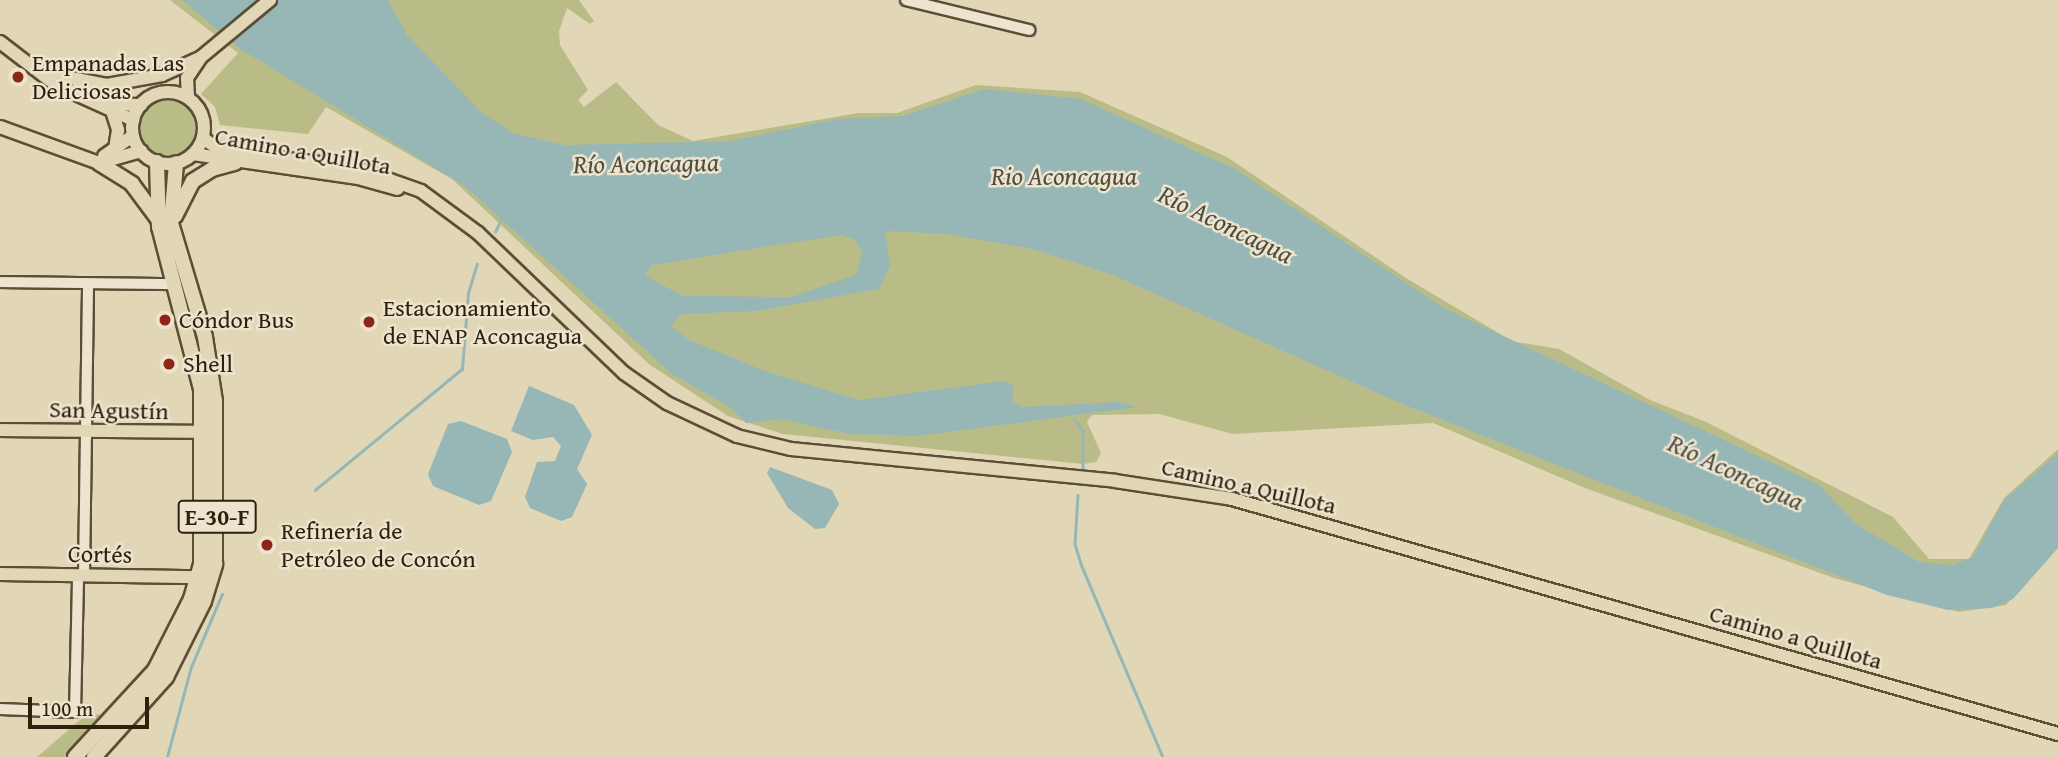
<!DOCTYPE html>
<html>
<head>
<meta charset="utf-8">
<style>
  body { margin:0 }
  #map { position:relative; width:2058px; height:757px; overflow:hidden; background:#e1d6b5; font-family:"Gentium Book Plus",serif }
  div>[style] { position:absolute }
  .green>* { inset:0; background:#babc88 }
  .round { border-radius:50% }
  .water>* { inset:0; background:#96b7b6 }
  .stream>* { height:2.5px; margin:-1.25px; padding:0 1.25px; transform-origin:1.25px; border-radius:1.25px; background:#96b7b6 }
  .roads { filter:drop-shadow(2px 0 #5c4d36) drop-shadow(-2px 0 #5c4d36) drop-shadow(0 2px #5c4d36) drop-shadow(0 -2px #5c4d36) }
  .minor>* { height:10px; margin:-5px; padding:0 5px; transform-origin:5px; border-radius:5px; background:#ece4cf }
  .major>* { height:12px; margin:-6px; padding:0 6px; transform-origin:6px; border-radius:6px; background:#e1d6b5 }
  .major>.ring { margin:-6px; padding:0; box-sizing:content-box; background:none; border:12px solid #e1d6b5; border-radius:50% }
  .highway>* { height:14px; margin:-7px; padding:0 7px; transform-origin:7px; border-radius:7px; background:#e1d6b5 }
  .dots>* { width:19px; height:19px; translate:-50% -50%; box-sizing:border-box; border:4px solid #ece4cf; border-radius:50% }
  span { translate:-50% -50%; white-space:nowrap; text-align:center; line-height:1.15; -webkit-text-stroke:5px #ece4cf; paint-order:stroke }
  .shield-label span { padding:2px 5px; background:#ece4cf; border:2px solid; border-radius:5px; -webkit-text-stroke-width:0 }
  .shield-label { font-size:23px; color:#2f1f0b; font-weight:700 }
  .poi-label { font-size:24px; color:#2f1f0b }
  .left { translate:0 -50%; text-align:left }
  .street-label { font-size:24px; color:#2f1f0b }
  .water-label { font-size:26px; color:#4e4d3e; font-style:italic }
  .scale { position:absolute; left:28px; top:697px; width:121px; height:32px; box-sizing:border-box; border:4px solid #2f1f0b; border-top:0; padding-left:9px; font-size:21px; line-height:24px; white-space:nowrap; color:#2f1f0b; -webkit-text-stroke:5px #ece4cf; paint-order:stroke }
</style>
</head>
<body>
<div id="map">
  <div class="green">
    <div style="clip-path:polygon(170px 0,579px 0,594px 21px,590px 24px,567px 8px,559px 31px,560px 45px,588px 90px,578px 100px,584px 107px,616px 82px,658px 125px,693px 141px,859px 113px,897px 113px,976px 85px,1080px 92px,1227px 157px,1406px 278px,1512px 341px,1559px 349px,1650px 400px,1704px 421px,1893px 517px,1929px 559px,1969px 559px,2004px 498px,2058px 449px,2058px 543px,2006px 605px,1959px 612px,1834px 578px,1585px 488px,1433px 423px,1233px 434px,1159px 414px,1092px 415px,1087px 422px,1101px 453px,1096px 462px,1083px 464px,783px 434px,728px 416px,650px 365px,452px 179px,326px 107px,308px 134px,220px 125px,215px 107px,201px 94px,238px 53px)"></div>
    <div class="round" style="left:139px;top:99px;width:58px;height:58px"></div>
    <div style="clip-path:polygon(87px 714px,114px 715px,69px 757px,37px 757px)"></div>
  </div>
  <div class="water">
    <div style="clip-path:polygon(evenodd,182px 0,388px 0,407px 35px,482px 113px,513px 133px,564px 145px,731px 141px,837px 119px,903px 116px,985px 89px,1081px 99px,1235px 169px,1442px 307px,1819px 485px,1856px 524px,1919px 562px,1952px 565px,1973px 557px,2004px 500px,2058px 453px,2058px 548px,2013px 599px,1992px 608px,1948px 610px,1887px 595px,1400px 403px,1113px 275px,1033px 249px,947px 234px,885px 231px,890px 265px,879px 289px,757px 311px,681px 314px,671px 326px,689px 340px,768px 372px,859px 400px,1004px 381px,1014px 386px,1012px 400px,1022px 407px,1118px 402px,1138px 407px,917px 436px,849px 434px,781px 419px,746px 423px,731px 408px,672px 374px,466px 187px,242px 50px,182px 0,841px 235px,854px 239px,862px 252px,856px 275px,791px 297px,682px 296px,645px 275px,652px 265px,841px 235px)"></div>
    <div style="clip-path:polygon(529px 386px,574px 405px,592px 435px,577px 469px,587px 484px,572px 517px,561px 521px,530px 508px,525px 497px,537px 462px,555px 461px,561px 446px,553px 437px,533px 440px,511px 431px)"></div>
    <div style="clip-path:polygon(461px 421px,507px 439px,512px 452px,491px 501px,479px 505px,433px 486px,428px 474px,448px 424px)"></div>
    <div style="clip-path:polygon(770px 467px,832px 490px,839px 504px,825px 528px,815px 529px,788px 508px,767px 473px)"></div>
  </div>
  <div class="stream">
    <div style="left:495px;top:232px;width:14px;rotate:-65deg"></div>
    <div style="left:1074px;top:418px;width:16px;rotate:55deg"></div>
    <div style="left:1083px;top:431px;width:36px;rotate:90deg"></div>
    <div style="left:315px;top:490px;width:190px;rotate:-39.5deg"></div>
    <div style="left:462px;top:369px;width:76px;rotate:-85.5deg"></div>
    <div style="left:468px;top:293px;width:30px;rotate:-73deg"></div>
    <div style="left:1078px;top:495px;width:49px;rotate:93.5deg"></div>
    <div style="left:1075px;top:544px;width:21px;rotate:73deg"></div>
    <div style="left:1081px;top:564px;width:210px;rotate:67deg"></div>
    <div style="left:167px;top:757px;width:93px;rotate:-75.1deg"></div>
    <div style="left:191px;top:667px;width:79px;rotate:-67deg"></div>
  </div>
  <div class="roads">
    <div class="minor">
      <div style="left:906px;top:0;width:127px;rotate:13.7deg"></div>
      <div style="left:0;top:282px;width:176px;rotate:0.7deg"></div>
      <div style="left:84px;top:575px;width:291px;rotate:-89.2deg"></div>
      <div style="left:0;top:709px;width:75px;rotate:2.3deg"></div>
      <div style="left:75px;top:712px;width:137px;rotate:-88.7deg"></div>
    </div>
    <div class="major">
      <div style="left:0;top:42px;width:71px;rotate:37.5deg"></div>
      <div style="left:56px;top:85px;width:85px;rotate:24.4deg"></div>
      <div style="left:40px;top:72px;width:68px;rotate:11deg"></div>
      <div style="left:107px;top:85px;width:56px;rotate:-10.3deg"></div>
      <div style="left:162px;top:75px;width:42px;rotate:-24.1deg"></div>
      <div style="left:200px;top:58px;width:91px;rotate:-39.6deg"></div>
      <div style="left:77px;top:89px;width:45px;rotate:19.7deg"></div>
      <div style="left:119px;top:104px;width:22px;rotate:3deg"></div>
      <div class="ring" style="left:132px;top:92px;width:60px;height:60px"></div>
      <div style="left:188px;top:97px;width:19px;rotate:-93deg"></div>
      <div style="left:187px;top:78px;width:22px;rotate:-56deg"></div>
      <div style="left:112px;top:111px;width:20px;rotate:72deg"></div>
      <div style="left:118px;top:130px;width:24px;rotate:99deg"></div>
      <div style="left:0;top:127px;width:105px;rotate:20deg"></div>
      <div style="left:99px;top:163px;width:44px;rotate:-15.9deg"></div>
      <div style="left:203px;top:138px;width:22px;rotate:36deg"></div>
      <div style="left:221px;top:151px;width:133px;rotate:6.9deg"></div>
      <div style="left:353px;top:167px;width:72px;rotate:19.4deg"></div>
      <div style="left:421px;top:191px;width:71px;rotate:36.4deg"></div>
      <div style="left:478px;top:233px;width:202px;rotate:43.8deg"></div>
      <div style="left:624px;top:373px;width:52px;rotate:34.9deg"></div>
      <div style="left:667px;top:403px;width:77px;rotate:25.2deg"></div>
      <div style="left:737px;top:436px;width:56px;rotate:13.5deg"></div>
      <div style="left:791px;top:449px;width:326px;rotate:5.6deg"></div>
      <div style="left:1115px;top:481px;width:118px;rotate:8.7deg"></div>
      <div style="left:1232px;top:499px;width:859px;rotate:15.88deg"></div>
      <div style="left:193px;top:154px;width:167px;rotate:8.3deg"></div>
      <div style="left:358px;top:178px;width:41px;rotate:15.4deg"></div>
      <div style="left:104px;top:156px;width:35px;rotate:-35deg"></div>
      <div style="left:0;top:430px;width:209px;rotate:0.5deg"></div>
      <div style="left:0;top:574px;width:199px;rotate:0.9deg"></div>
    </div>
    <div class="highway">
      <div style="left:99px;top:163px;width:39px;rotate:32deg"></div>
      <div style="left:132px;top:184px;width:44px;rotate:53.4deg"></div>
      <div style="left:175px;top:216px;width:39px;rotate:-63deg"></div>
      <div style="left:193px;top:181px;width:22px;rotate:-32deg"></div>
      <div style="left:212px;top:169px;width:24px;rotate:-15deg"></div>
      <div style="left:75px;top:757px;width:118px;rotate:-47.4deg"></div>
      <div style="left:155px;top:670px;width:80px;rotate:-63.1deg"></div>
      <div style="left:191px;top:599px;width:36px;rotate:-74deg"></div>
      <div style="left:201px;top:564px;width:175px;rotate:-90deg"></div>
      <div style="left:201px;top:389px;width:167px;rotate:-104.5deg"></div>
      <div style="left:159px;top:227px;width:65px;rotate:-91.8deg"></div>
      <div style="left:94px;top:757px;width:108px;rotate:-48deg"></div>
      <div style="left:166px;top:677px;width:85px;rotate:-63.4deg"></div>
      <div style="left:204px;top:601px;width:39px;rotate:-73deg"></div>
      <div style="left:215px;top:564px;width:163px;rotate:-90deg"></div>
      <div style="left:215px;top:401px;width:65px;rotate:-98.9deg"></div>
      <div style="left:205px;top:337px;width:119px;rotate:-106.6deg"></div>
      <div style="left:171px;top:223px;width:60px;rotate:-85.2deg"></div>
    </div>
  </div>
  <div class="dots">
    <div style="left:18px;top:77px;background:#8f2418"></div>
    <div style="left:165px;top:320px;background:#8f2418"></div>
    <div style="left:369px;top:322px;background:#8f2418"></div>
    <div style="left:169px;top:364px;background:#8f2418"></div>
    <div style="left:267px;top:545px;background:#8f2418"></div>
  </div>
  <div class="shield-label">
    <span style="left:217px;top:517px">E-30-F</span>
  </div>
  <div class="poi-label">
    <span class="left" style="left:32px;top:77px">Empanadas Las<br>Deliciosas</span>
    <span class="left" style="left:383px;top:322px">Estacionamiento<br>de ENAP Aconcagua</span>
    <span class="left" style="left:179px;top:320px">Cóndor Bus</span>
    <span class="left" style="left:183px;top:364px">Shell</span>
    <span class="left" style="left:281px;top:545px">Refinería de<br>Petróleo de Concón</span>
  </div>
  <div class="street-label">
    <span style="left:303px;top:151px;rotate:10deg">Camino a Quillota</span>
    <span style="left:109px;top:410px;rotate:1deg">San Agustín</span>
    <span style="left:1249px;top:486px;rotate:13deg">Camino a Quillota</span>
    <span style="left:100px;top:554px;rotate:1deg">Cortés</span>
    <span style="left:1796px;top:637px;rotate:16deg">Camino a Quillota</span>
  </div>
  <div class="water-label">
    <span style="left:646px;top:163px;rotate:-1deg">Río Aconcagua</span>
    <span style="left:1064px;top:176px">Rio Aconcagua</span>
    <span style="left:1226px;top:224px;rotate:26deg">Río Aconcagua</span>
    <span style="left:1736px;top:472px;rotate:25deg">Río Aconcagua</span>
  </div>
  <div class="scale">100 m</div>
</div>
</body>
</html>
